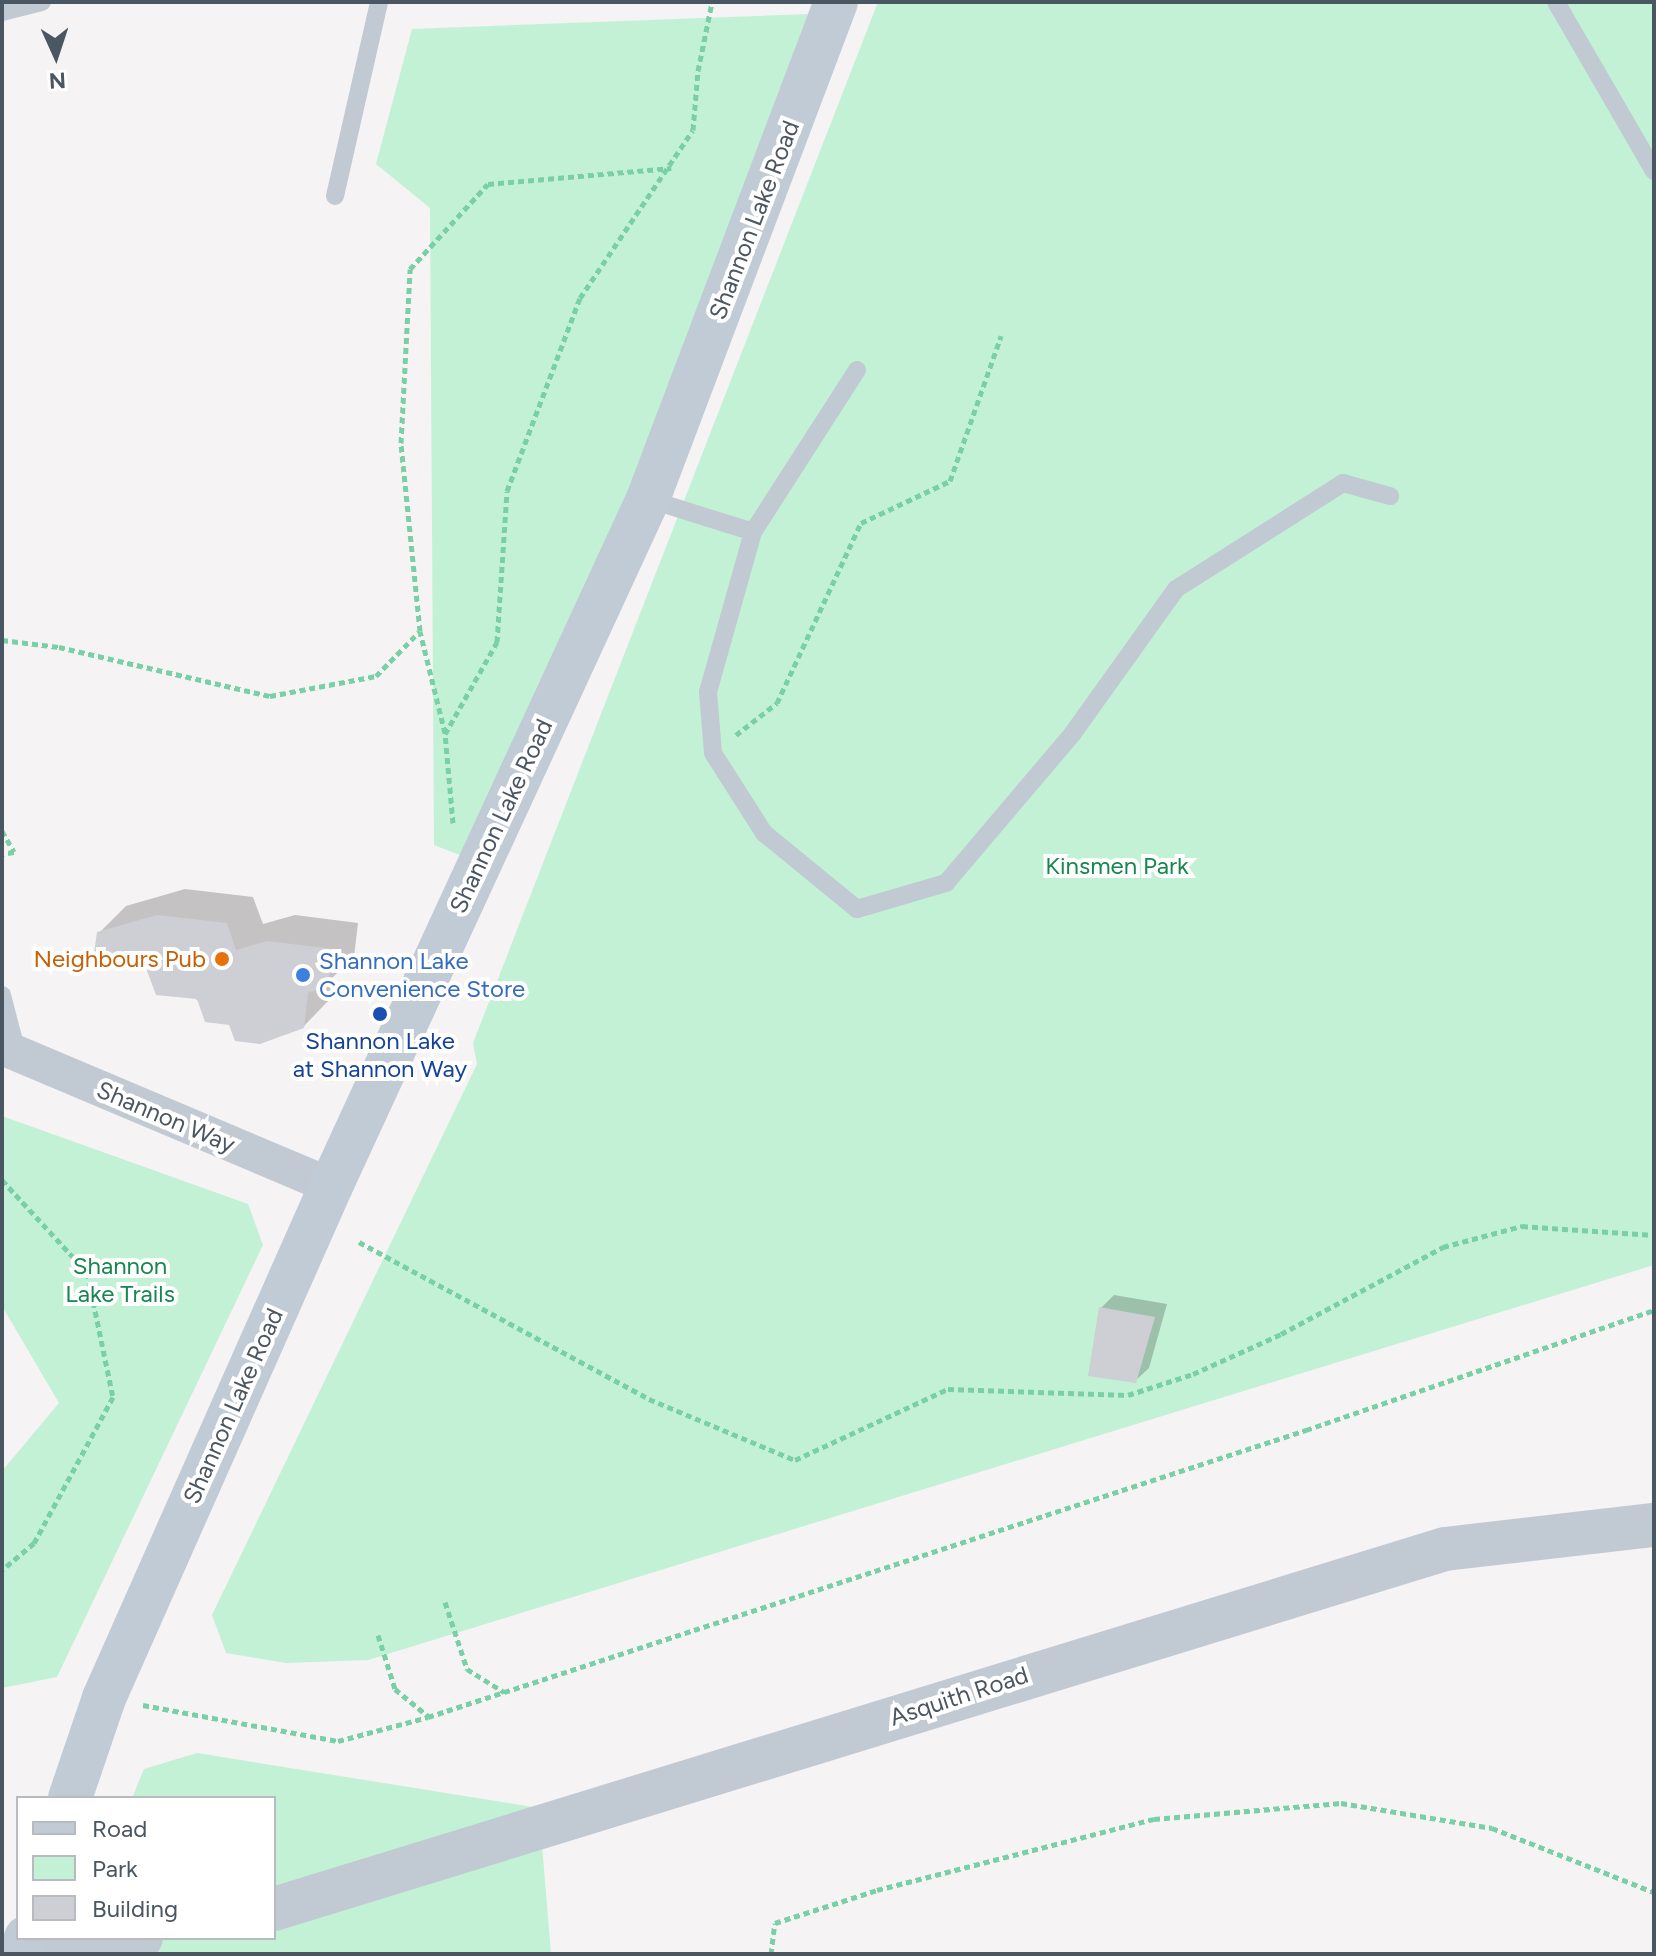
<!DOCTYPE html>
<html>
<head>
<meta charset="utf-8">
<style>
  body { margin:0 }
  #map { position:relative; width:1656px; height:1956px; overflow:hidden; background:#f5f3f3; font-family:Figtree,sans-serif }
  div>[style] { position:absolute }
  .green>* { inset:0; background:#c3f1d5 }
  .shadow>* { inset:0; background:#0003 }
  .building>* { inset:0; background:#cdcfd5 }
  .path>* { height:5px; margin-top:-2.5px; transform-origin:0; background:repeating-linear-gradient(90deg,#7ad0a6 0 6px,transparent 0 10px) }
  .service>* { height:18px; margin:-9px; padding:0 9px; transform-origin:9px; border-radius:9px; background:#c1cad2 }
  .minor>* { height:36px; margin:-18px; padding:0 18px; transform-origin:18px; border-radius:18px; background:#c1cad2 }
  .tertiary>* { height:44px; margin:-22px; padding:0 22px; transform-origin:22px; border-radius:22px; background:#c1cad2 }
  .secondary>* { height:44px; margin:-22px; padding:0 22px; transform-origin:22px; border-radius:22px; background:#c1cbd6 }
  .dots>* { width:22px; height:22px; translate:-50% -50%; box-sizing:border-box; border:4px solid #fff; border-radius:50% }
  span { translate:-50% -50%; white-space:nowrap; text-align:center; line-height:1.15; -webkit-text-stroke:8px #fff; paint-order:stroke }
  .street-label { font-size:24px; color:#4a5661 }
  .park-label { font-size:24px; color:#17864f }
  .food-label { font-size:24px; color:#c56008 }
  .right { translate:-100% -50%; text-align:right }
  .shop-label { font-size:24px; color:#366cbe }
  .left { translate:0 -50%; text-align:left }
  .transit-label { font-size:24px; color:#164399 }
  .frame { position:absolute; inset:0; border:4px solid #4a5661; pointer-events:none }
  .legend { position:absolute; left:16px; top:1796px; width:260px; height:144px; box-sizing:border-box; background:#fff; border:2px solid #b7bbc0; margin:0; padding:10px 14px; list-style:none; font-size:24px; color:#4a5661 }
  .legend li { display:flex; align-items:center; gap:16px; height:40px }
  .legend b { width:40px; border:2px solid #b7bbc0 }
  .north { position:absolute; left:16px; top:16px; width:80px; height:80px; -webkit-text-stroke:6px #fff; paint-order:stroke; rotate:177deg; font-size:22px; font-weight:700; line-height:32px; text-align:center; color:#4a5661 }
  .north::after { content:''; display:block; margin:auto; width:28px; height:36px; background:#4a5661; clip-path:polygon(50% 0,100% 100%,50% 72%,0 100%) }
</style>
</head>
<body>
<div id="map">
  <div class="green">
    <div style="clip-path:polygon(878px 2px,1654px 2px,1654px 1265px,368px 1660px,286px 1663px,226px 1653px,212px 1615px,477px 1064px,473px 1043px)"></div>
    <div style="clip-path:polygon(808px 14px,708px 307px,470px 859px,434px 845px,430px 208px,376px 164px,412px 29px)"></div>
    <div style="clip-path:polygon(2px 1116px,248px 1204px,263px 1245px,57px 1677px,2px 1688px,2px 1471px,59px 1403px,2px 1306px)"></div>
    <div style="clip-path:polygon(197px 1753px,539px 1808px,551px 1954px,68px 1954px,74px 1938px,274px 1938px,274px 1798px,132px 1798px,144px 1769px)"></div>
  </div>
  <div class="shadow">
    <div style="clip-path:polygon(185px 889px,253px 897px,263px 924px,295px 915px,358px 923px,354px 957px,332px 978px,330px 999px,303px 1027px,231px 1023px,99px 933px,126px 906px)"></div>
    <div style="clip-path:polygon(1114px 1295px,1167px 1304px,1149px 1368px,1135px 1381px,1101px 1308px)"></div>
  </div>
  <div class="building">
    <div style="clip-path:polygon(157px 915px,227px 923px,236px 950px,267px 941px,333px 949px,328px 986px,308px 993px,304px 1028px,260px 1044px,235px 1041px,229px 1025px,205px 1022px,197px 999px,156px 995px,146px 968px,92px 968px,97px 932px)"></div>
    <div style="clip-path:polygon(1099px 1307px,1155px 1317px,1136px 1383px,1088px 1376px)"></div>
  </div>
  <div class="path">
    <div style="left:2px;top:640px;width:57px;rotate:7deg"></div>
    <div style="left:59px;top:647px;width:217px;rotate:13.1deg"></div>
    <div style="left:270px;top:696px;width:108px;rotate:-10.7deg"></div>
    <div style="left:376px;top:676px;width:62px;rotate:-45.7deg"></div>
    <div style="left:445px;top:733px;width:105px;rotate:-103.8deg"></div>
    <div style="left:420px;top:631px;width:189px;rotate:-95.8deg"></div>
    <div style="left:401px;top:443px;width:174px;rotate:-87deg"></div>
    <div style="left:410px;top:269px;width:115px;rotate:-47.5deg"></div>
    <div style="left:488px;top:184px;width:184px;rotate:-5deg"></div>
    <div style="left:736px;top:735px;width:52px;rotate:-38deg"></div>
    <div style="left:777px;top:703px;width:199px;rotate:-65deg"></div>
    <div style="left:861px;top:523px;width:98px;rotate:-25.3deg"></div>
    <div style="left:950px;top:481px;width:154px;rotate:-70.6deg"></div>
    <div style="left:453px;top:823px;width:89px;rotate:-95.1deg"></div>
    <div style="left:445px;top:734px;width:106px;rotate:-60.5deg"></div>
    <div style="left:497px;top:642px;width:151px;rotate:-86.2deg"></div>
    <div style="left:507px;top:491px;width:206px;rotate:-69.3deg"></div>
    <div style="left:580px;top:298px;width:202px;rotate:-56.1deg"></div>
    <div style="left:693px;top:130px;width:59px;rotate:-85.2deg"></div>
    <div style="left:698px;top:71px;width:70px;rotate:-78.5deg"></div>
    <div style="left:2px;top:831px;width:24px;rotate:60deg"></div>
    <div style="left:14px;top:852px;width:12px;rotate:171deg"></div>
    <div style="left:2px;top:1180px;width:125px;rotate:47.3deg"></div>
    <div style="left:87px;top:1272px;width:128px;rotate:78.3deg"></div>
    <div style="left:113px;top:1397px;width:166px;rotate:118.4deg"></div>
    <div style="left:34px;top:1543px;width:42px;rotate:139.8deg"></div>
    <div style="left:359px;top:1242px;width:330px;rotate:28.4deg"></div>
    <div style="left:649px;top:1399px;width:158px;rotate:22.7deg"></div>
    <div style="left:795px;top:1460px;width:169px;rotate:-24.9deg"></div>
    <div style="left:948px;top:1389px;width:180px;rotate:1.9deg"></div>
    <div style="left:1128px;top:1395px;width:68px;rotate:-17.9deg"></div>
    <div style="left:1193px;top:1374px;width:97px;rotate:-24.4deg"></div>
    <div style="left:1281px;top:1334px;width:184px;rotate:-28.2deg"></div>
    <div style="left:1443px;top:1247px;width:82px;rotate:-14.9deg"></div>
    <div style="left:1522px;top:1226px;width:132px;rotate:3.9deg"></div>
    <div style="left:445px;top:1602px;width:71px;rotate:71.8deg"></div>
    <div style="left:467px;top:1669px;width:44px;rotate:31.9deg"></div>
    <div style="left:378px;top:1635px;width:57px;rotate:72.5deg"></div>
    <div style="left:395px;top:1689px;width:43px;rotate:39.3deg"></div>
    <div style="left:143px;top:1705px;width:198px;rotate:10.5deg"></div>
    <div style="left:338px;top:1741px;width:93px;rotate:-14.9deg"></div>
    <div style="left:428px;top:1717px;width:924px;rotate:-18.1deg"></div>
    <div style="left:1306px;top:1430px;width:368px;rotate:-19deg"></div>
    <div style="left:771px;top:1954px;width:31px;rotate:-83deg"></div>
    <div style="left:775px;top:1923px;width:107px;rotate:-17.9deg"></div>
    <div style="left:877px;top:1890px;width:286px;rotate:-14.4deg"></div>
    <div style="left:1154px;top:1819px;width:188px;rotate:-4.9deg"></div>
    <div style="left:1341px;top:1803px;width:153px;rotate:9.4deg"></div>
    <div style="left:1492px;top:1828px;width:174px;rotate:21.6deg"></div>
  </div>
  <div class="service">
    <div style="left:1556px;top:2px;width:195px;rotate:59.9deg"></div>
    <div style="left:2px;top:12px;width:41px;rotate:-14deg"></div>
    <div style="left:335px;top:196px;width:199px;rotate:-77.2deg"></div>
    <div style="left:857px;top:370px;width:193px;rotate:122.7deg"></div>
    <div style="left:753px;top:532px;width:166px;rotate:105.7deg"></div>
    <div style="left:708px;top:692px;width:61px;rotate:85.3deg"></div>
    <div style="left:713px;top:753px;width:95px;rotate:57.5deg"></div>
    <div style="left:764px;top:833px;width:120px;rotate:39.3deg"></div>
    <div style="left:857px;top:909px;width:93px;rotate:-16.3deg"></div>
    <div style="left:946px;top:883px;width:197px;rotate:-49.7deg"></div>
    <div style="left:1073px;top:733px;width:177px;rotate:-54.4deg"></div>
    <div style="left:1176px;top:589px;width:198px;rotate:-32.4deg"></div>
    <div style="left:1343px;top:483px;width:49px;rotate:15.5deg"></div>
    <div style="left:648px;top:499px;width:110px;rotate:17.4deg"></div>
    <div style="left:2px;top:995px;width:60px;rotate:75.5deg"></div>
  </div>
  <div class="minor">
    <div style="left:2px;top:1047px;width:357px;rotate:22.9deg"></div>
  </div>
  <div class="tertiary">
    <div style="left:274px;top:1909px;width:1225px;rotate:-17.09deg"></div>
    <div style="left:1445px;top:1549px;width:210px;rotate:-6.6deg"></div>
    <div style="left:31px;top:1954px;width:111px;rotate:-8.3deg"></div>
  </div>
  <div class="secondary">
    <div style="left:70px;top:1798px;width:106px;rotate:-71.2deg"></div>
    <div style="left:104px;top:1698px;width:560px;rotate:-66.09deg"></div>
    <div style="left:331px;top:1186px;width:757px;rotate:-65.23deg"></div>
    <div style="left:648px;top:499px;width:531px;rotate:-69.28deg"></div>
    <div style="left:21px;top:1954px;width:17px;rotate:-73deg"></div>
  </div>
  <div class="dots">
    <div style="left:222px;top:959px;background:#e8710a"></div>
    <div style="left:303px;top:975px;background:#3f7fe0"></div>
    <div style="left:380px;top:1014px;background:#1a4fb4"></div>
  </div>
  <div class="street-label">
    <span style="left:754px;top:220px;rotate:-69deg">Shannon Lake Road</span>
    <span style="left:501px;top:816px;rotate:-65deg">Shannon Lake Road</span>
    <span style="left:166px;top:1117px;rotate:23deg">Shannon Way</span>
    <span style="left:233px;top:1406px;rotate:-66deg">Shannon Lake Road</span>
    <span style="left:959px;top:1696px;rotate:-18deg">Asquith Road</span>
  </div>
  <div class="park-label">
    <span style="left:1117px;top:866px">Kinsmen Park</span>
    <span style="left:120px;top:1280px">Shannon<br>Lake Trails</span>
  </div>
  <div class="food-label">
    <span class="right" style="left:206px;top:959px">Neighbours Pub</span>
  </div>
  <div class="shop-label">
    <span class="left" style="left:319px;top:975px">Shannon Lake<br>Convenience Store</span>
  </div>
  <div class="transit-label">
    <span style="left:380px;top:1055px">Shannon Lake<br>at Shannon Way</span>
  </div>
  <div class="frame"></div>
  <ul class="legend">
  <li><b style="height:10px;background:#c1cbd6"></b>Road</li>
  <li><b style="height:22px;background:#c3f1d5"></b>Park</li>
  <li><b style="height:22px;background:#cdcfd5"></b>Building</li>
  </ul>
  <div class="north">N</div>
</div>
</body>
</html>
